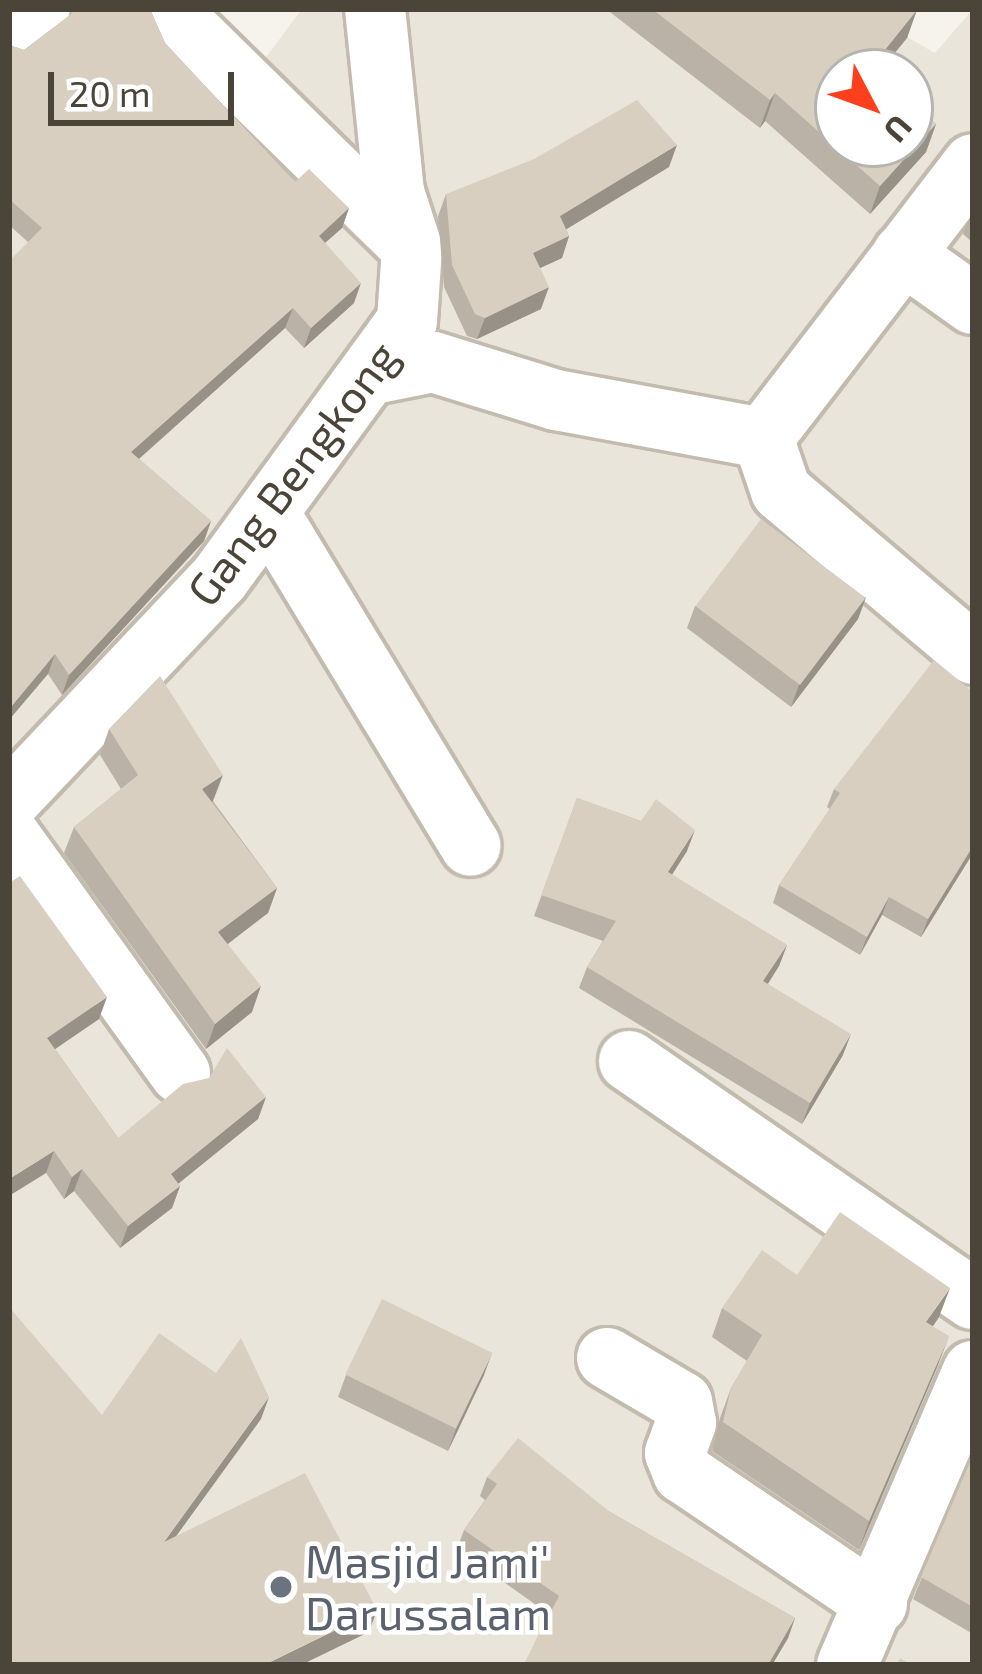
<!DOCTYPE html>
<html>
<head>
<meta charset="utf-8">
<style>
  body { margin:0 }
  #map { position:relative; width:982px; height:1674px; overflow:hidden; background:#f6f3ec; font-family:"Exo 2",sans-serif }
  div>[style] { position:absolute }
  .residential>* { inset:0; background:#eae5da }
  .roads { filter:drop-shadow(3px 0 #c2bbae) drop-shadow(-3px 0 #c2bbae) drop-shadow(0 3px #c2bbae) drop-shadow(0 -3px #c2bbae) }
  .minor>* { height:60px; margin:-30px; padding:0 30px; transform-origin:30px; border-radius:30px; background:#fff }
  .wall>* { inset:0; background:#bab2a6 }
  .shaded-wall>* { inset:0; background:#979187 }
  .building>* { inset:0; background:#d8cfc1; transform-origin:0 0 }
  .dots>* { width:33px; height:33px; translate:-50% -50%; box-sizing:border-box; border:6px solid #fff; border-radius:50% }
  span { translate:-50% -50%; white-space:nowrap; text-align:center; line-height:1.15; -webkit-text-stroke:9px #fff; paint-order:stroke }
  .street-label { font-size:45px; color:#4b4439 }
  .worship-label { font-size:45px; color:#5b616d }
  .left { translate:0 -50%; text-align:left }
  .frame { position:absolute; inset:0; border:12px solid #4b4439; pointer-events:none }
  .north { position:absolute; left:814px; top:48px; width:120px; height:120px; box-sizing:border-box; background:#fff; border:3px solid #b7b4b0; border-radius:50%; rotate:131deg; font-size:33px; font-weight:700; line-height:48px; text-align:center; color:#4b4439 }
  .north::after { content:''; display:block; margin:auto; width:42px; height:54px; background:#fc3f1d; clip-path:polygon(50% 0,100% 100%,50% 72%,0 100%) }
  .scale { position:absolute; left:48px; top:72px; width:186px; height:54px; box-sizing:border-box; border:6px solid #4b4439; border-top:0; padding-left:15px; font-size:36px; line-height:42px; white-space:nowrap; color:#4b4439; -webkit-text-stroke:9px #fff; paint-order:stroke }
</style>
</head>
<body>
<div id="map">
  <div class="residential">
    <div style="clip-path:polygon(evenodd,9px 9px,131px 9px,231px 104px,302px 9px,858px 9px,935px 53px,973px 9px,973px 1665px,9px 1665px,9px 9px,838px 72px,910px 72px,910px 144px,838px 144px,838px 72px)"></div>
  </div>
  <div class="roads">
    <div class="minor">
      <div style="left:168px;top:9px;width:336px;rotate:44.4deg"></div>
      <div style="left:9px;top:36px;width:41px;rotate:-41.1deg"></div>
      <div style="left:903px;top:254px;width:86px;rotate:35.5deg"></div>
      <div style="left:373px;top:374px;width:61px;rotate:-11.3deg"></div>
      <div style="left:433px;top:362px;width:129px;rotate:17.2deg"></div>
      <div style="left:556px;top:400px;width:210px;rotate:10.4deg"></div>
      <div style="left:763px;top:438px;width:345px;rotate:-52.5deg"></div>
      <div style="left:763px;top:438px;width:56px;rotate:71.2deg"></div>
      <div style="left:781px;top:491px;width:252px;rotate:40.3deg"></div>
      <div style="left:269px;top:513px;width:389px;rotate:58.8deg"></div>
      <div style="left:9px;top:801px;width:306px;rotate:-46.6deg"></div>
      <div style="left:219px;top:579px;width:319px;rotate:-53.9deg"></div>
      <div style="left:407px;top:321px;width:73px;rotate:-86.1deg"></div>
      <div style="left:412px;top:248px;width:59px;rotate:-107.8deg"></div>
      <div style="left:394px;top:192px;width:184px;rotate:-95.9deg"></div>
      <div style="left:9px;top:835px;width:293px;rotate:54.3deg"></div>
      <div style="left:629px;top:1061px;width:418px;rotate:34.7deg"></div>
      <div style="left:607px;top:1358px;width:87px;rotate:30.4deg"></div>
      <div style="left:682px;top:1402px;width:21px;rotate:79deg"></div>
      <div style="left:686px;top:1423px;width:32px;rotate:110deg"></div>
      <div style="left:675px;top:1453px;width:22px;rotate:68deg"></div>
      <div style="left:683px;top:1473px;width:234px;rotate:34deg"></div>
      <div style="left:847px;top:1665px;width:320px;rotate:-66.8deg"></div>
    </div>
  </div>
  <div class="wall">
    <div style="clip-path:polygon(71px 9px,150px 9px,165px 43px,295px 182px,349px 208px,342px 228px,325px 243px,354px 303px,304px 348px,285px 328px,139px 459px,211px 521px,204px 541px,62px 695px,48px 674px,28px 242px,9px 225px,9px 45px,24px 50px,69px 16px)"></div>
    <div style="clip-path:polygon(606px 9px,916px 9px,907px 38px,879px 72px,936px 124px,926px 152px,870px 214px,765px 121px,760px 128px)"></div>
    <div style="clip-path:polygon(669px 167px,566px 229px,569px 236px,562px 258px,540px 268px,541px 309px,477px 339px,467px 336px,444px 287px,438px 216px,446px 194px)"></div>
    <div style="clip-path:polygon(973px 210px,973px 243px,963px 234px)"></div>
    <div style="clip-path:polygon(866px 597px,858px 619px,791px 707px,687px 628px,695px 606px)"></div>
    <div style="clip-path:polygon(109px 729px,213px 801px,277px 888px,268px 913px,228px 944px,252px 1012px,206px 1049px,64px 853px,74px 827px,121px 789px,100px 755px)"></div>
    <div style="clip-path:polygon(834px 789px,973px 853px,921px 937px,882px 915px,860px 955px,773px 903px,779px 885px,830px 809px,827px 807px)"></div>
    <div style="clip-path:polygon(577px 798px,641px 821px,687px 851px,672px 875px,787px 945px,779px 966px,768px 984px,843px 1055px,802px 1124px,579px 988px,587px 967px,603px 941px,534px 916px)"></div>
    <div style="clip-path:polygon(9px 883px,99px 1019px,55px 1049px,118px 1138px,266px 1097px,258px 1119px,178px 1184px,180px 1186px,172px 1208px,120px 1248px,74px 1191px,64px 1199px,46px 1173px)"></div>
    <div style="clip-path:polygon(722px 1308px,939px 1317px,933px 1326px,938px 1365px,859px 1550px,712px 1451px,720px 1418px,731px 1388px,747px 1361px,712px 1337px)"></div>
    <div style="clip-path:polygon(346px 1375px,484px 1375px,448px 1451px,338px 1397px)"></div>
    <div style="clip-path:polygon(973px 1455px,973px 1634px,913px 1599px)"></div>
    <div style="clip-path:polygon(487px 1477px,610px 1512px,795px 1618px,788px 1638px,772px 1665px,524px 1665px,549px 1614px,457px 1549px,464px 1530px,485px 1500px,480px 1496px)"></div>
  </div>
  <div class="shaded-wall">
    <div style="clip-path:polygon(917px 10px,907px 38px,879px 72px,872px 66px)"></div>
    <div style="clip-path:polygon(775px 93px,765px 121px,760px 128px,770px 100px)"></div>
    <div style="clip-path:polygon(936px 124px,926px 152px,870px 214px,880px 186px)"></div>
    <div style="clip-path:polygon(677px 145px,669px 167px,552px 238px,560px 216px)"></div>
    <div style="clip-path:polygon(349px 208px,342px 228px,311px 255px,319px 236px)"></div>
    <div style="clip-path:polygon(569px 236px,562px 258px,525px 275px,533px 253px)"></div>
    <div style="clip-path:polygon(361px 283px,354px 303px,304px 348px,311px 328px)"></div>
    <div style="clip-path:polygon(549px 287px,541px 309px,477px 339px,485px 318px)"></div>
    <div style="clip-path:polygon(293px 308px,285px 328px,124px 472px,131px 452px)"></div>
    <div style="clip-path:polygon(211px 521px,204px 541px,62px 695px,69px 675px)"></div>
    <div style="clip-path:polygon(866px 597px,858px 619px,791px 707px,799px 685px)"></div>
    <div style="clip-path:polygon(55px 654px,48px 674px,9px 720px,9px 709px)"></div>
    <div style="clip-path:polygon(223px 775px,213px 801px,193px 814px,202px 789px)"></div>
    <div style="clip-path:polygon(695px 830px,687px 851px,660px 893px,668px 872px)"></div>
    <div style="clip-path:polygon(973px 846px,973px 853px,921px 937px,928px 919px)"></div>
    <div style="clip-path:polygon(277px 888px,268px 913px,209px 958px,218px 932px)"></div>
    <div style="clip-path:polygon(889px 897px,882px 915px,860px 955px,867px 937px)"></div>
    <div style="clip-path:polygon(787px 945px,779px 966px,756px 1002px,763px 981px)"></div>
    <div style="clip-path:polygon(261px 986px,252px 1012px,206px 1049px,215px 1024px)"></div>
    <div style="clip-path:polygon(107px 997px,99px 1019px,39px 1060px,47px 1038px)"></div>
    <div style="clip-path:polygon(851px 1034px,843px 1055px,802px 1124px,810px 1103px)"></div>
    <div style="clip-path:polygon(266px 1097px,258px 1119px,163px 1196px,171px 1174px)"></div>
    <div style="clip-path:polygon(54px 1151px,46px 1173px,9px 1196px,9px 1179px)"></div>
    <div style="clip-path:polygon(82px 1169px,74px 1191px,64px 1199px,72px 1177px)"></div>
    <div style="clip-path:polygon(180px 1186px,172px 1208px,120px 1248px,128px 1226px)"></div>
    <div style="clip-path:polygon(950px 1288px,939px 1317px,916px 1351px,926px 1322px)"></div>
    <div style="clip-path:polygon(949px 1336px,938px 1365px,859px 1550px,869px 1521px)"></div>
    <div style="clip-path:polygon(492px 1353px,484px 1375px,448px 1451px,456px 1429px)"></div>
    <div style="clip-path:polygon(269px 1397px,261px 1419px,156px 1564px,164px 1542px)"></div>
    <div style="clip-path:polygon(377px 1610px,369px 1632px,301px 1665px,264px 1665px)"></div>
    <div style="clip-path:polygon(795px 1618px,788px 1638px,772px 1665px,768px 1665px)"></div>
  </div>
  <div class="building">
    <div style="clip-path:polygon(72px 9px,150px 9px,165px 43px,295px 182px,309px 169px,349px 208px,319px 236px,361px 283px,311px 328px,293px 308px,131px 452px,211px 521px,69px 675px,55px 654px,9px 709px,9px 261px,42px 228px,9px 199px,9px 45px,24px 50px,71px 14px)"></div>
    <div style="clip-path:polygon(652px 9px,916px 9px,917px 10px,872px 66px,878px 72px,838px 72px,838px 144px,910px 144px,910px 100px,936px 124px,880px 186px,775px 93px,770px 100px)"></div>
    <div style="clip-path:polygon(637px 100px,677px 145px,560px 216px,569px 236px,533px 253px,549px 287px,485px 318px,475px 314px,452px 265px,446px 194px,534px 159px)"></div>
    <div style="left:761px;top:519px;width:131px;height:109px;rotate:37deg"></div>
    <div style="clip-path:polygon(934px 660px,973px 692px,973px 846px,928px 919px,889px 897px,867px 937px,779px 885px,840px 793px,834px 789px)"></div>
    <div style="clip-path:polygon(160px 676px,223px 775px,202px 789px,277px 888px,218px 932px,261px 986px,215px 1024px,74px 827px,138px 775px,109px 729px)"></div>
    <div style="clip-path:polygon(577px 798px,641px 821px,656px 799px,695px 830px,668px 872px,787px 945px,763px 981px,851px 1034px,810px 1103px,587px 967px,616px 921px,541px 895px)"></div>
    <div style="clip-path:polygon(20px 876px,107px 997px,47px 1038px,118px 1138px,183px 1084px,209px 1078px,227px 1048px,266px 1097px,171px 1174px,180px 1186px,128px 1226px,82px 1169px,72px 1177px,54px 1151px,9px 1179px,9px 883px)"></div>
    <div style="clip-path:polygon(840px 1212px,950px 1288px,926px 1322px,949px 1336px,869px 1521px,723px 1422px,731px 1388px,762px 1335px,722px 1308px,762px 1250px,797px 1275px)"></div>
    <div style="left:382px;top:1299px;width:123px;height:84px;rotate:26deg"></div>
    <div style="clip-path:polygon(9px 1307px,102px 1415px,159px 1333px,216px 1373px,241px 1338px,269px 1397px,164px 1542px,305px 1473px,377px 1610px,264px 1665px,9px 1665px)"></div>
    <div style="clip-path:polygon(518px 1438px,610px 1512px,795px 1618px,768px 1665px,530px 1665px,525px 1662px,559px 1596px,464px 1530px,497px 1484px,487px 1477px)"></div>
    <div style="clip-path:polygon(973px 1455px,973px 1607px,921px 1577px)"></div>
    <div style="clip-path:polygon(900px 1658px,912px 1665px,896px 1665px)"></div>
  </div>
  <div class="dots">
    <div style="left:281px;top:1587px;background:#6b7280"></div>
  </div>
  <div class="street-label">
    <span style="left:292px;top:473px;rotate:-53deg">Gang Bengkong</span>
  </div>
  <div class="worship-label">
    <span class="left" style="left:305px;top:1587px">Masjid Jami'<br>Darussalam</span>
  </div>
  <div class="frame"></div>
  <div class="north">U</div>
  <div class="scale">20 m</div>
</div>
</body>
</html>
